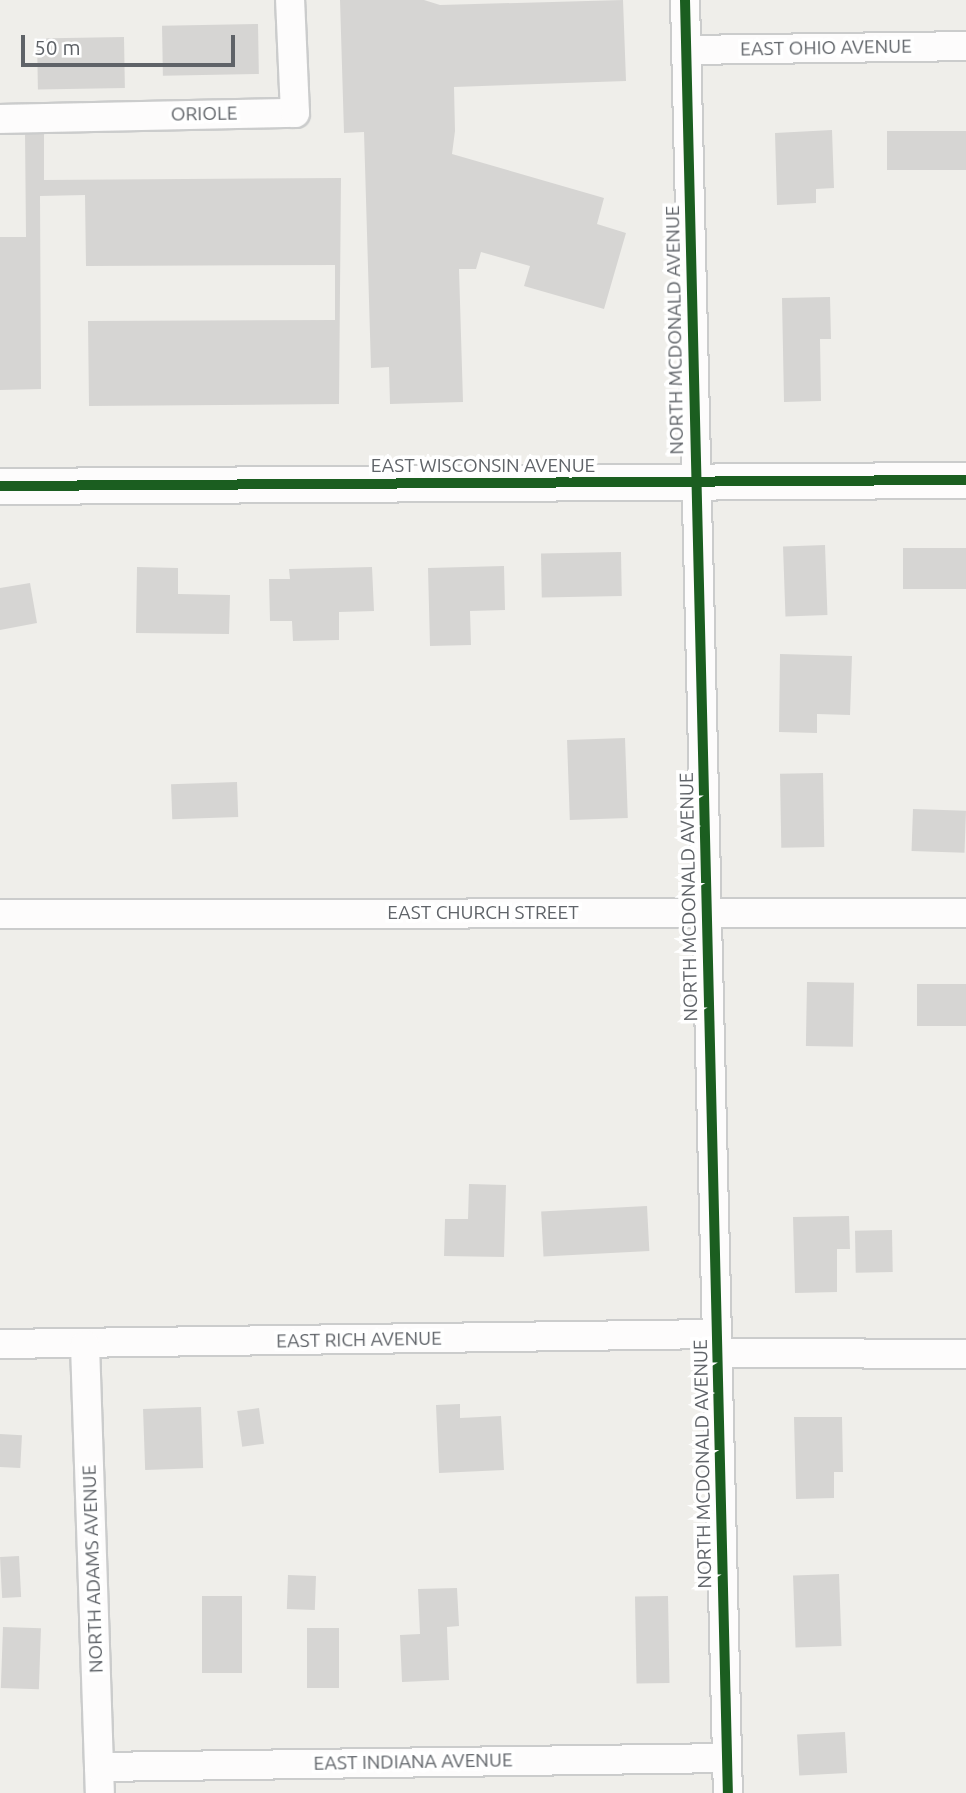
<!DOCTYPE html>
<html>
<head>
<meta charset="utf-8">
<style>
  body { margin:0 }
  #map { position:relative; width:966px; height:1793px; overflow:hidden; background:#efeeea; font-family:Ubuntu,sans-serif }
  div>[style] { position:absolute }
  .building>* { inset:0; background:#d6d5d3; transform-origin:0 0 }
  .roads { filter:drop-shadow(2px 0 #cbcccc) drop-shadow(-2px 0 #cbcccc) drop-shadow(0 2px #cbcccc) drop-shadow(0 -2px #cbcccc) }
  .minor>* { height:28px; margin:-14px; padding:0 14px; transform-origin:14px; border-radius:14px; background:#fdfcfc }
  .tertiary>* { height:35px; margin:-17.5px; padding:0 17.5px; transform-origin:17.5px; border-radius:17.5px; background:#fdfcfc }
  .cycleway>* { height:10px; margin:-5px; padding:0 5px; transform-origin:5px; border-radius:5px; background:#1b5e20 }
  span { translate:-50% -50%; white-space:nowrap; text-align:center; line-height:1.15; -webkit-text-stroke:7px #fff; paint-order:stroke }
  .street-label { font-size:19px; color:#5f6368 }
  .scale { position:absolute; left:21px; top:35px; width:214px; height:32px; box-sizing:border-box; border:4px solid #5f6368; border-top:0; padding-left:9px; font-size:21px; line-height:24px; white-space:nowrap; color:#5f6368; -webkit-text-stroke:5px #fff; paint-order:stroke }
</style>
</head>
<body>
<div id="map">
  <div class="building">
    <div style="clip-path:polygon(340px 0,424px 0,440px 5px,623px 0,626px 81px,454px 87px,455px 131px,452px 154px,604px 198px,597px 224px,626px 233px,604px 309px,524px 286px,530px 266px,481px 252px,476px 269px,459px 269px,463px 402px,390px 404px,389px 367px,371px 368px,364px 132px,344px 133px)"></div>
    <div style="left:258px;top:24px;width:50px;height:96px;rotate:89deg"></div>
    <div style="left:124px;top:37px;width:51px;height:87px;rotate:89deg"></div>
    <div style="clip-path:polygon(832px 130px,834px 188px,816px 189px,816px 203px,777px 205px,775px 133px)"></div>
    <div style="left:966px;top:131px;width:39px;height:79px;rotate:90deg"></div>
    <div style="clip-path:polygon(25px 132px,44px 132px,44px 180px,341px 178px,339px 404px,89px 406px,88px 321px,335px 320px,335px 265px,86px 266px,85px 195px,40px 196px,41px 389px,0 390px,0 237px,26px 237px)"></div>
    <div style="clip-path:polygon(830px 297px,831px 339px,820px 339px,821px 401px,784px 402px,782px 298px)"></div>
    <div style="left:825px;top:545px;width:70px;height:42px;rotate:88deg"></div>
    <div style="left:966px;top:548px;width:41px;height:63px;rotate:90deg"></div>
    <div style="left:621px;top:552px;width:44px;height:80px;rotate:89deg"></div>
    <div style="clip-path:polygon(504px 566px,505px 610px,470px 611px,471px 645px,430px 646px,428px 568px)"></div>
    <div style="clip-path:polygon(137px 567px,178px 568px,178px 594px,230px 595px,229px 634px,136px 633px)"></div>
    <div style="clip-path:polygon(372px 567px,374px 611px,339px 612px,339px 640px,293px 641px,292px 621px,270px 621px,269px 579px,290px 579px,289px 569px)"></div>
    <div style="clip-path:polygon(30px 583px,37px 623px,0 630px,0 588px)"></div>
    <div style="clip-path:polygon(780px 654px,852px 656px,850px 715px,817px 714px,817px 733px,779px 732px)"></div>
    <div style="left:625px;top:738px;width:80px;height:58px;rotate:88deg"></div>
    <div style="left:823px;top:773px;width:74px;height:43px;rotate:89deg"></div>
    <div style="left:237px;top:782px;width:35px;height:66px;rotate:88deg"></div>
    <div style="left:913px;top:809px;width:53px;height:42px;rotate:2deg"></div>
    <div style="left:807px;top:982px;width:47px;height:64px;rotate:1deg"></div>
    <div style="left:966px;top:984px;width:42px;height:49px;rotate:90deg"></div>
    <div style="clip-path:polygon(469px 1184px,506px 1185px,504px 1257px,444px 1256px,445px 1219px,468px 1219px)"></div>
    <div style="left:647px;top:1206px;width:45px;height:106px;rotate:87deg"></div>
    <div style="clip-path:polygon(849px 1216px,850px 1249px,837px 1249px,837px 1292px,795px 1293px,793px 1217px)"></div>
    <div style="left:892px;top:1230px;width:42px;height:37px;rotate:89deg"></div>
    <div style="clip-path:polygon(460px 1404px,460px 1418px,501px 1416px,504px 1470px,439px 1473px,436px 1405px)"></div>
    <div style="left:201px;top:1407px;width:61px;height:58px;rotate:88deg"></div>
    <div style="left:259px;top:1408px;width:36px;height:22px;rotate:82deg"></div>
    <div style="clip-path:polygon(794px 1417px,842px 1417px,843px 1472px,834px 1472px,834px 1498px,796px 1499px)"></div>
    <div style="left:0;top:1434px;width:22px;height:33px;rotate:3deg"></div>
    <div style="left:19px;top:1556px;width:41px;height:19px;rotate:87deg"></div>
    <div style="left:839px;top:1574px;width:72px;height:46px;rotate:88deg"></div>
    <div style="left:288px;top:1575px;width:28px;height:34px;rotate:2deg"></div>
    <div style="clip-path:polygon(457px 1588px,459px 1626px,447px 1627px,449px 1680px,402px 1682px,400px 1635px,420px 1634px,418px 1589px)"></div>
    <div style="left:202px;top:1596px;width:40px;height:77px"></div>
    <div style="left:668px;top:1596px;width:87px;height:33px;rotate:89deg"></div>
    <div style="left:3px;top:1627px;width:38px;height:61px;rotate:2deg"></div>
    <div style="left:307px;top:1628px;width:32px;height:60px"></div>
    <div style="left:845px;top:1732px;width:41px;height:48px;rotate:87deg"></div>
  </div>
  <div class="roads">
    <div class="minor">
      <div style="left:685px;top:0;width:1794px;rotate:88.63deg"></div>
      <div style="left:686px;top:50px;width:280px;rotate:-0.8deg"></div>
      <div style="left:0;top:119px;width:295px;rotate:-1.2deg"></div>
      <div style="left:295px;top:113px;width:113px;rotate:-92.5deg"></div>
      <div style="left:0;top:914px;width:966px;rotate:-0.06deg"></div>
      <div style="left:0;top:1344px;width:717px;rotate:-0.8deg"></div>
      <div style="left:85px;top:1345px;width:448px;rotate:88.1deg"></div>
      <div style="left:718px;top:1353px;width:248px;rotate:0.2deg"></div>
      <div style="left:99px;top:1767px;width:628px;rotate:-0.82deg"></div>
    </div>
    <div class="tertiary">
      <div style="left:0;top:486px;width:966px;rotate:-0.36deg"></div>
    </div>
  </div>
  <div class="cycleway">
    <div style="left:685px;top:0;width:1794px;rotate:88.63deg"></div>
    <div style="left:0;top:486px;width:966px;rotate:-0.36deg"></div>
  </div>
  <div class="street-label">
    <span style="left:826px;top:48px;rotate:-1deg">EAST OHIO AVENUE</span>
    <span style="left:204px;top:114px;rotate:-1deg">ORIOLE</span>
    <span style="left:675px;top:330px;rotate:-91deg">NORTH MCDONALD AVENUE</span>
    <span style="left:483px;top:466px">EAST WISCONSIN AVENUE</span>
    <span style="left:689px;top:897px;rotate:-91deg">NORTH MCDONALD AVENUE</span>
    <span style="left:483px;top:913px">EAST CHURCH STREET</span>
    <span style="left:359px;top:1340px;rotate:-1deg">EAST RICH AVENUE</span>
    <span style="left:703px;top:1464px;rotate:-91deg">NORTH MCDONALD AVENUE</span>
    <span style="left:93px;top:1569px;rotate:-92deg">NORTH ADAMS AVENUE</span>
    <span style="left:413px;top:1762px;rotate:-1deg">EAST INDIANA AVENUE</span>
  </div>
  <div class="scale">50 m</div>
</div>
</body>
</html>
